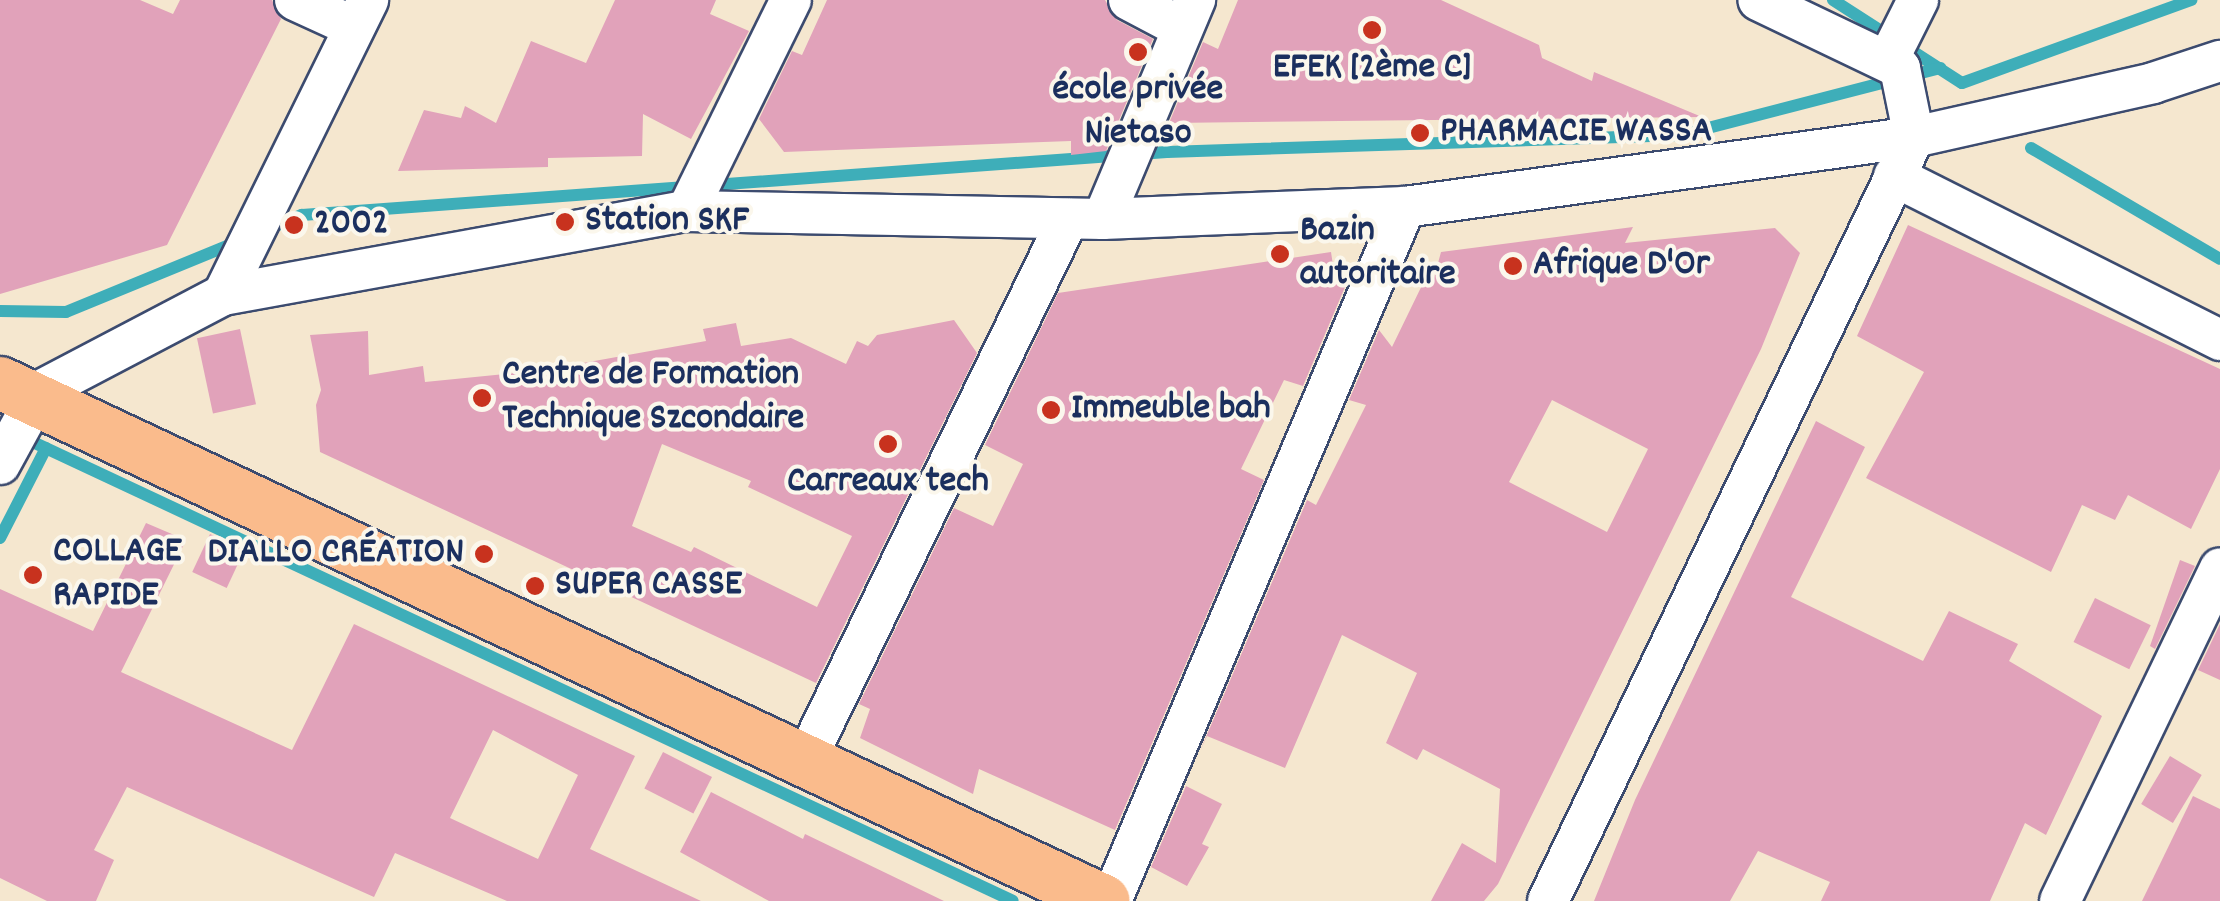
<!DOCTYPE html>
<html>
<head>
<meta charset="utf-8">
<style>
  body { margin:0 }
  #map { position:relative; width:2220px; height:901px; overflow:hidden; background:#f5e7cf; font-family:Dekko,sans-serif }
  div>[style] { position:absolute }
  .stream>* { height:12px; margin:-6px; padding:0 6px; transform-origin:6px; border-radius:6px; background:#3eaeb9 }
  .building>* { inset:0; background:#e1a2ba; transform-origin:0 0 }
  .roads { filter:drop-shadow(2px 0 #3c4b6f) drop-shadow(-2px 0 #3c4b6f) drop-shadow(0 2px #3c4b6f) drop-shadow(0 -2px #3c4b6f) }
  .minor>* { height:40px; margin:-20px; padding:0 20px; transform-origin:20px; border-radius:20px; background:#fff }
  .major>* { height:52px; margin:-26px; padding:0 26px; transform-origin:26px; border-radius:26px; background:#fabb8c }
  .dots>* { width:28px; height:28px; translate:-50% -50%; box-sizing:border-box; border:5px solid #fbf7ec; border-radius:50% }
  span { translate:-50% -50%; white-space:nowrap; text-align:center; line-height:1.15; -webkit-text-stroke:8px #fbf7ec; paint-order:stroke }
  .poi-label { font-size:38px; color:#1b2f5e; font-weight:700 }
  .left { translate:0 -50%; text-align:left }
  .right { translate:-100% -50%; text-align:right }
</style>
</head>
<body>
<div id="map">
  <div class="stream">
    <div style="left:1833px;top:0;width:153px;rotate:32.8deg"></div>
    <div style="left:1962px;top:83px;width:244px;rotate:-19.9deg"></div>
    <div style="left:2031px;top:148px;width:219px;rotate:30.4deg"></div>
    <div style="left:266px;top:230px;width:39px;rotate:-23deg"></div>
    <div style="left:302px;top:215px;width:867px;rotate:-4.17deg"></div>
    <div style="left:1167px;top:152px;width:514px;rotate:-1.89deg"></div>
    <div style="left:1681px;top:135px;width:268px;rotate:-14.5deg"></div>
    <div style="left:0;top:311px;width:66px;rotate:0.9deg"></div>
    <div style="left:66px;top:312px;width:187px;rotate:-22.3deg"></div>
    <div style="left:20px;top:436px;width:1096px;rotate:25.09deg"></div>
    <div style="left:0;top:538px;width:101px;rotate:-62.9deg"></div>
  </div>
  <div class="building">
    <div style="clip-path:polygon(0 0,140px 0,173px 14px,180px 0,272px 0,281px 19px,167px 245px,0 294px)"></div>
    <div style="clip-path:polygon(615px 0,716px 0,710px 14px,749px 31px,691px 139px,643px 114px,642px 156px,548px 158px,548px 167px,398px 171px,424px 110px,461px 118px,465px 106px,496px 123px,531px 41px,586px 63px)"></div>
    <div style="clip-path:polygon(827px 0,1105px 0,1117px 20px,1153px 39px,1106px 151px,1071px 155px,1071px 141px,784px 152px,759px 119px,792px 51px,802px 55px)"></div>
    <div style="clip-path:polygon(1238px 0,1441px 0,1539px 45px,1542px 58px,1592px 81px,1594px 72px,1702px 117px,1169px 123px,1203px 42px,1218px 49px)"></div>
    <div style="clip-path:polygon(1908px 225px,2220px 369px,2220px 469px,2191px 529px,2128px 495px,2115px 520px,2082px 505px,2051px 572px,1866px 478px,1924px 372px,1857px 336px)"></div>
    <div style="clip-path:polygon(evenodd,1633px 227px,1625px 243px,1775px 228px,1800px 253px,1761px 349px,1498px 884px,1484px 901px,1431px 901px,1462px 843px,1496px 863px,1500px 789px,1423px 749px,1417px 760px,1386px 743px,1417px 673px,1342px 635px,1285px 768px,1207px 736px,1200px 751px,1307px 500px,1316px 505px,1366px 405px,1349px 400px,1379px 330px,1392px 347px,1427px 275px,1434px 278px,1441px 252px,1633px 227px,1552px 400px,1648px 449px,1607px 532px,1509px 482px,1552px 400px)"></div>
    <div style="clip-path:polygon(1331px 252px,1334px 272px,1345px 287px,1303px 386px,1284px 380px,1241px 469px,1264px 480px,1115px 830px,979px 769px,973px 794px,860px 738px,870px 709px,859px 704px,954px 508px,993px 526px,1023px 464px,985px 445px,1058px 293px)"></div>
    <div style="clip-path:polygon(evenodd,954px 320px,977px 353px,816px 683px,320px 452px,316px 405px,321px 390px,310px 335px,368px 331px,369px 375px,423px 366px,425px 382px,544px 370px,706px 341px,703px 329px,736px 323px,741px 346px,791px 338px,846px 364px,857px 341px,868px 346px,877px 335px,954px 320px,662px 444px,751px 481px,748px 487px,852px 536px,817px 607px,694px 547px,691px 552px,632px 526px,662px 444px)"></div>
    <div style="left:240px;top:329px;width:77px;height:44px;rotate:78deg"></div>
    <div style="clip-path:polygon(1816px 421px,1865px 447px,1791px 597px,1923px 661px,1949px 611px,2018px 644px,2009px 661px,2102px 716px,2046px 835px,2025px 823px,1990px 901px,1821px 901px,1830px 882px,1758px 851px,1730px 901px,1594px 901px,1635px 800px)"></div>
    <div style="clip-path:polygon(evenodd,146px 523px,186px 540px,121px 672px,292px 750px,354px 624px,635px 756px,590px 849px,701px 901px,507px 901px,395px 853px,374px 897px,127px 787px,94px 850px,114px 860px,96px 901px,47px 901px,0 878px,0 589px,93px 631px,146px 523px,493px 730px,578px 775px,538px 859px,450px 818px,493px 730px)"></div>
    <div style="left:210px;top:534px;width:38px;height:42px;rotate:25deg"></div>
    <div style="clip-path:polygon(2180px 560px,2195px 566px,2155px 649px,2150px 646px)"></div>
    <div style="left:2095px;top:598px;width:62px;height:49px;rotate:26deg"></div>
    <div style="clip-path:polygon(2220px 624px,2220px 680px,2198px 670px)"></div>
    <div style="left:663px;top:752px;width:55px;height:41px;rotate:27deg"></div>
    <div style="left:2170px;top:756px;width:37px;height:56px;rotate:31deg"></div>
    <div style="clip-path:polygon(1186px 786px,1222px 804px,1202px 844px,1209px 847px,1187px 886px,1151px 867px)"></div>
    <div style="clip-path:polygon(711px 792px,803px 839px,805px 834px,944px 901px,769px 901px,680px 852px)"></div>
    <div style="clip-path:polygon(2193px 796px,2220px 809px,2220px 901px,2142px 901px)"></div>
  </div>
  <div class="roads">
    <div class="minor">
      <div style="left:295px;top:0;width:65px;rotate:24.6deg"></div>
      <div style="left:1129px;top:0;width:60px;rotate:27.8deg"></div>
      <div style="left:1888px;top:60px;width:67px;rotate:-63.4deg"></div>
      <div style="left:1894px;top:176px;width:365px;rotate:26.7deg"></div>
      <div style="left:687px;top:211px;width:235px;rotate:-63.8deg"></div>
      <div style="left:1103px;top:219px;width:238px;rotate:-67.2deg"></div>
      <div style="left:223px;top:295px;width:329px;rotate:-63.8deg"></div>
      <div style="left:0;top:464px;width:83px;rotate:-61.3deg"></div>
      <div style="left:40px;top:391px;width:207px;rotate:-27.7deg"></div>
      <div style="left:223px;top:295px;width:472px;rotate:-10.3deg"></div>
      <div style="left:687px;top:211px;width:416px;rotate:1.1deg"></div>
      <div style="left:1103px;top:219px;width:302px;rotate:-2.3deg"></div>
      <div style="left:1405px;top:207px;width:514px;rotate:-7.83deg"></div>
      <div style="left:1914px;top:137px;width:245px;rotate:-12.7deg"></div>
      <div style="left:2153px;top:83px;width:71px;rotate:-18.2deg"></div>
      <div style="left:807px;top:757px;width:598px;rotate:-64.12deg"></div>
      <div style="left:1111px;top:901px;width:754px;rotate:-67.04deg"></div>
      <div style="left:1548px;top:901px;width:847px;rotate:-64.4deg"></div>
      <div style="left:1914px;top:137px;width:70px;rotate:-101.5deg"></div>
      <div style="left:1900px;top:68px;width:157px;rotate:-154.4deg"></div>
      <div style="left:2060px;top:901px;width:369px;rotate:-64.3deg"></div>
    </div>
    <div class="major">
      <div style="left:0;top:383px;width:1219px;rotate:25.14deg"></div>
    </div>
  </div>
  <div class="dots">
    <div style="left:1372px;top:30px;background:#c8321e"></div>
    <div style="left:1138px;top:52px;background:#c8321e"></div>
    <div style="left:1420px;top:133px;background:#c8321e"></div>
    <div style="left:565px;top:222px;background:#c8321e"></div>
    <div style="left:294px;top:225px;background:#c8321e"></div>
    <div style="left:1280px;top:254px;background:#c8321e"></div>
    <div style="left:1513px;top:266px;background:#c8321e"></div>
    <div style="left:482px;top:398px;background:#c8321e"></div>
    <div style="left:1051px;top:410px;background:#c8321e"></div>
    <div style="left:888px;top:444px;background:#c8321e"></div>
    <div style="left:484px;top:554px;background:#c8321e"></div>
    <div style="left:33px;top:575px;background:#c8321e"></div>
    <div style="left:535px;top:586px;background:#c8321e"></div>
  </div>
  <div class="poi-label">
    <span style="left:1372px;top:69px">EFEK [2ème C]</span>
    <span style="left:1138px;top:113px">école privée<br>Nietaso</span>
    <span class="left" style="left:1440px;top:133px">PHARMACIE WASSA</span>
    <span class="left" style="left:585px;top:222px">Station SKF</span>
    <span class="left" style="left:314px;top:225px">2002</span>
    <span class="left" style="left:1300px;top:254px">Bazin<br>autoritaire</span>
    <span class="left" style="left:1533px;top:266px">Afrique D'Or</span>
    <span class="left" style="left:502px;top:398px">Centre de Formation<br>Technique Szcondaire</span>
    <span class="left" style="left:1071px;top:410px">Immeuble bah</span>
    <span style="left:888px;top:483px">Carreaux tech</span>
    <span class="left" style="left:53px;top:575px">COLLAGE<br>RAPIDE</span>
    <span class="right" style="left:464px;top:554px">DIALLO CRÉATION</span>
    <span class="left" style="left:555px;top:586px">SUPER CASSE</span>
  </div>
</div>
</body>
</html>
